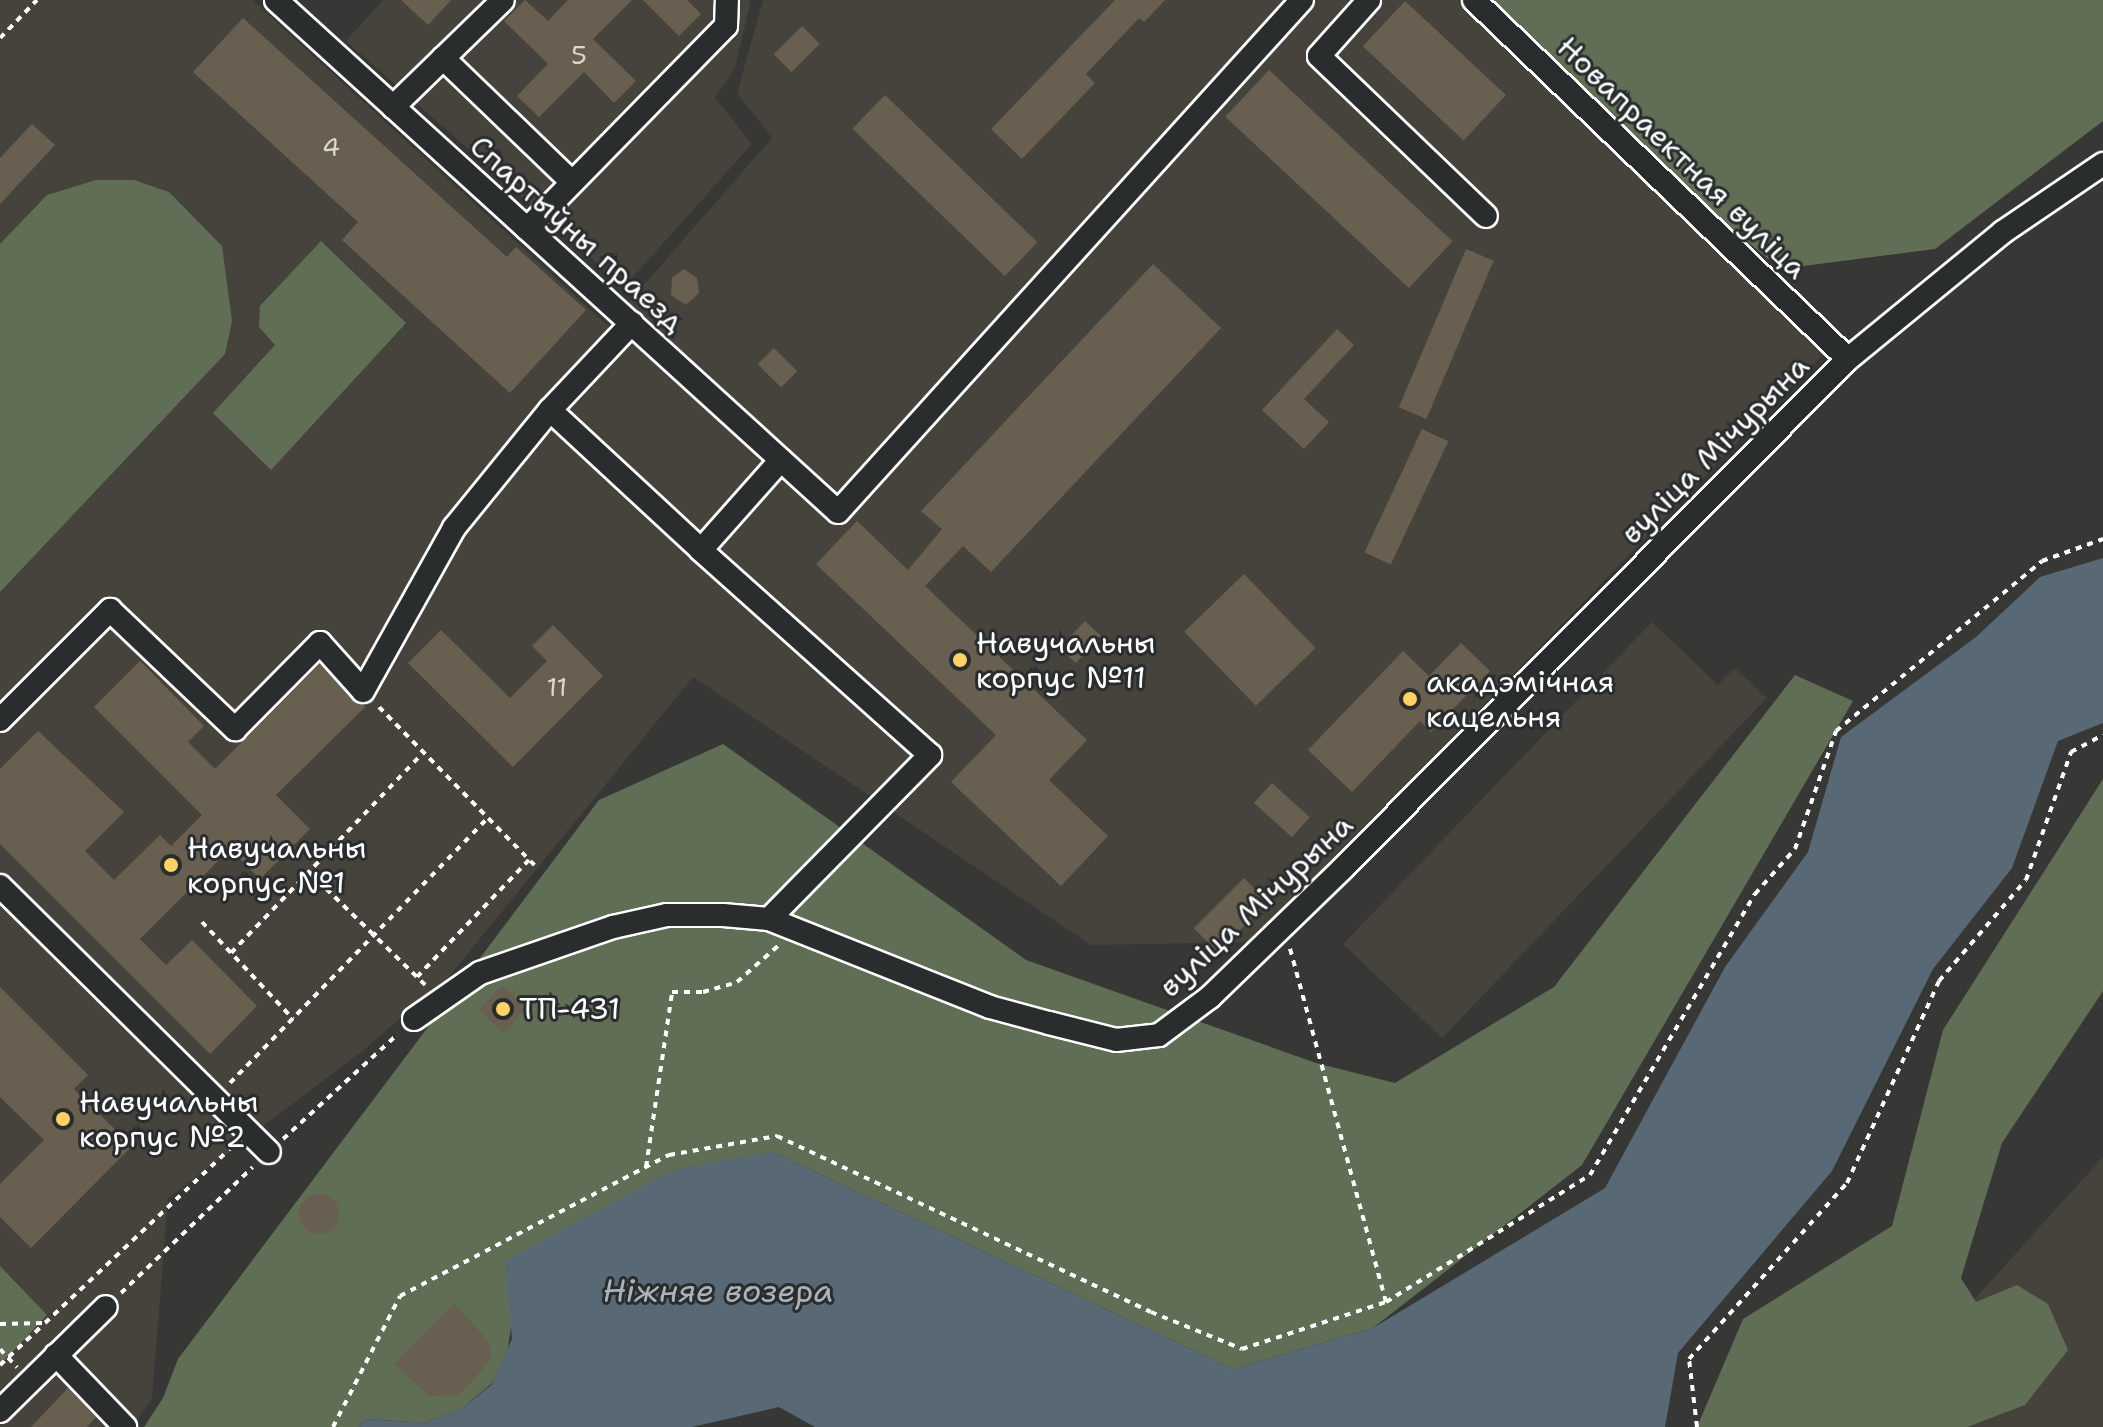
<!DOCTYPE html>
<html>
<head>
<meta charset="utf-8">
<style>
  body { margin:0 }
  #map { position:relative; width:2103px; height:1427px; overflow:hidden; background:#373735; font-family:"Shantell Sans",sans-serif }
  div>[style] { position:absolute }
  .built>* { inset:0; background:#46433d }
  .green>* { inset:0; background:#616e56 }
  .water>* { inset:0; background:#586875 }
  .building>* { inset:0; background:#695f50; transform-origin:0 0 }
  .round { border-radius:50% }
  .path>* { height:4px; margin-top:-2px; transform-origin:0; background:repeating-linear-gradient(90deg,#fff 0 6px,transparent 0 12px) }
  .roads { filter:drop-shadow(2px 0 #fff) drop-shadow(-2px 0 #fff) drop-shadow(0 2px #fff) drop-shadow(0 -2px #fff) }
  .minor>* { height:22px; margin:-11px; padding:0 11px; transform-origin:11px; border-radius:11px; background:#2a2d2e }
  .dots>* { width:22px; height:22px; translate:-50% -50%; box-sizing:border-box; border:4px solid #2a2d2e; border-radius:50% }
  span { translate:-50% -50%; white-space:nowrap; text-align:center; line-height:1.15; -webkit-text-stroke:6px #2a2d2e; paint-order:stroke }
  .number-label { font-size:26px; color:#dad7d3 }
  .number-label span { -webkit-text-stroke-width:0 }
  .street-label { font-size:30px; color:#fff }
  .poi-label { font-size:30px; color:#fff }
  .left { translate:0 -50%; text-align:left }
  .water-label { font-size:32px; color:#acb4ba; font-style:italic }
</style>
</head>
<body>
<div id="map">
  <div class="built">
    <div style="clip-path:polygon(0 0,252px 0,608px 326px,772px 138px,737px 93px,763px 0,1457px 0,1827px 350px,1255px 942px,1091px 945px,693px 677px,448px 978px,361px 1052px,168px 1198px,152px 1398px,133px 1427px,0 1427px)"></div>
    <div style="clip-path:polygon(383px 0,751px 0,735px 68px,715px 98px,752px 144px,624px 287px,346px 41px)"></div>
    <div style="clip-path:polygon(1652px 622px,1718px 685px,1735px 668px,1767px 698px,1442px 1038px,1343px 944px)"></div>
    <div style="clip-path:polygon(2103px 1157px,2103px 1427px,1859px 1427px)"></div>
  </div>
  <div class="green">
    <div style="clip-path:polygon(1460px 0,2103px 0,2103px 121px,1935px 249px,1780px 269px)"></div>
    <div style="clip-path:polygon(96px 180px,134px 180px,169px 192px,222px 246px,232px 321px,225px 354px,0 592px,0 244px,47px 195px)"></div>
    <div style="clip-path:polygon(321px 241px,406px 323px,271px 470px,213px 413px,275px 345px,259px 327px,260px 306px)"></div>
    <div style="clip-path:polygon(1795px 675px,1853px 701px,1582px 1165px,1373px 1328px,1233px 1369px,773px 1152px,506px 1261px,513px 1315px,506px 1360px,491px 1384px,460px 1410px,424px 1423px,366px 1419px,358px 1427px,144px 1427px,163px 1398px,178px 1359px,599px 800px,723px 744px,1026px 960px,1316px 1063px,1395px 1083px,1554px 987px)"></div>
    <div style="clip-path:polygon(2103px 779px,2103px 991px,2002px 1143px,1961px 1278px,1976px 1302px,2017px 1285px,2048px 1304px,2068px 1350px,2025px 1405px,1967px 1427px,1697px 1427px,1743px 1319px,1892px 1226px,1943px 1030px)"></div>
    <div style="clip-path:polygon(0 1266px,47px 1315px,0 1365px)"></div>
  </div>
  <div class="water">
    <div style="clip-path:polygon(2103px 558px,2103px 723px,2058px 741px,2012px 868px,1933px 969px,1832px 1171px,1678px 1353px,1665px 1427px,815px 1427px,779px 1407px,692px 1427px,358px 1427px,366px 1419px,424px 1423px,460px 1410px,491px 1385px,512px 1339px,505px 1261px,673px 1170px,773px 1152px,1233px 1369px,1373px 1328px,1605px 1188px,1725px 967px,1808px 852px,1841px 737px,1976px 637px,2040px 577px)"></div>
  </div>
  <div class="building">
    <div style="clip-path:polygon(401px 0,451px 0,428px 25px)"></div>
    <div style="clip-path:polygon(525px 0,548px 21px,568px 0,632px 0,593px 39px,636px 81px,614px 103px,584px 72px,539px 117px,517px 96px,548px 64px,504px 21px)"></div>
    <div style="clip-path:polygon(643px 0,687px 0,701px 14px,679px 36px)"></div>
    <div style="clip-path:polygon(1115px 0,1165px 0,1144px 22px,1139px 18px,1086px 74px,1095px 83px,1022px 159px,991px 129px)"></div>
    <div style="left:1405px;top:1px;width:138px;height:62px;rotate:43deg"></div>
    <div style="clip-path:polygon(243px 18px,507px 257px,516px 247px,586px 310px,510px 393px,342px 240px,358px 222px,193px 72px)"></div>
    <div style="left:802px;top:26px;width:25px;height:40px;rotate:45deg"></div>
    <div style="left:1269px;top:70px;width:251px;height:64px;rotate:43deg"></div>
    <div style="left:885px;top:95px;width:212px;height:47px;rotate:44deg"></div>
    <div style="clip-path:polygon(32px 124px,55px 145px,0 204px,0 158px)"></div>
    <div style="left:1466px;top:249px;width:30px;height:172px;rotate:23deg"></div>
    <div style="clip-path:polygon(1153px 264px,1221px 328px,991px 572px,963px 546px,925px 586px,1087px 740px,1049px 780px,1108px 836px,1061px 886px,951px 782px,996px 735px,816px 564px,857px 521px,908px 570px,942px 529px,921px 511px)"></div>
    <div style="clip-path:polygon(684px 269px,697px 278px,699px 293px,686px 305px,671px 295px,672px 278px)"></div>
    <div style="clip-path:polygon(1337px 329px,1354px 345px,1304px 399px,1329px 422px,1304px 449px,1262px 410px)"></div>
    <div style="left:774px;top:348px;width:33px;height:23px;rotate:45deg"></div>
    <div style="left:1422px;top:429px;width:29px;height:136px;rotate:25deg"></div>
    <div style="left:1244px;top:574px;width:103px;height:83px;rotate:46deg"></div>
    <div style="left:1085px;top:621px;width:22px;height:37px;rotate:43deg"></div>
    <div style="clip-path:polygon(553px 625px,603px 676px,513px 767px,408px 663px,441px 630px,510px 698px,547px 661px,532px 646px)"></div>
    <div style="clip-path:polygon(1461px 643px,1490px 671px,1431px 732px,1420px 721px,1352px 792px,1308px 750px,1403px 651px,1429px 676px)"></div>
    <div style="clip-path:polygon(140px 661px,204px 726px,188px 742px,215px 769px,320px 664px,365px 707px,276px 795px,310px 829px,260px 879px,230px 849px,140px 939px,166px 965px,192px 940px,257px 1006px,210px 1054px,0 844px,0 769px,38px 731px,124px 812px,85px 851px,114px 880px,160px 835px,171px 846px,202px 815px,94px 707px)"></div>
    <div style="left:1272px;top:783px;width:51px;height:27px;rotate:42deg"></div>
    <div style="left:1244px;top:878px;width:34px;height:71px;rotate:45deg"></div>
    <div style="left:502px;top:985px;width:34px;height:34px;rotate:43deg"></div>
    <div style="clip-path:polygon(0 987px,88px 1075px,74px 1089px,132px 1146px,31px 1248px,0 1217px,0 1184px,44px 1140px,0 1097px)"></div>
    <div class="round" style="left:299px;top:1194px;width:40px;height:40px"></div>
    <div style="clip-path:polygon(454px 1303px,490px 1343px,491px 1360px,459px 1395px,429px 1396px,394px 1364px)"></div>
    <div style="clip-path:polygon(68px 1388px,96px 1417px,87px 1427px,31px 1427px)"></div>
  </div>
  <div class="path">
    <div style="left:0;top:38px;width:53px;rotate:-45.8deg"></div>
    <div style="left:379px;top:707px;width:226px;rotate:45.5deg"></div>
    <div style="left:309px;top:872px;width:162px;rotate:44.2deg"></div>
    <div style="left:202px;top:922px;width:133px;rotate:46.8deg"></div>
    <div style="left:231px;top:953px;width:279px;rotate:-46.2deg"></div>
    <div style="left:417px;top:977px;width:162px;rotate:-46.3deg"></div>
    <div style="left:230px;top:1083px;width:370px;rotate:-45.8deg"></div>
    <div style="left:283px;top:1139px;width:156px;rotate:-42.4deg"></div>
    <div style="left:646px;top:1167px;width:177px;rotate:-81.5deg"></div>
    <div style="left:672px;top:992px;width:31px"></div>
    <div style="left:703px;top:992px;width:35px;rotate:-16deg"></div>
    <div style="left:737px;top:982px;width:56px;rotate:-41.4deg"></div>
    <div style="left:121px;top:1293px;width:182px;rotate:-43.7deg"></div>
    <div style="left:1386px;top:1302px;width:240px;rotate:-31.9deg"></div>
    <div style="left:1590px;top:1175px;width:326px;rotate:-59.6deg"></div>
    <div style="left:1755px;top:894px;width:60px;rotate:-48.4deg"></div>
    <div style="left:1795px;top:849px;width:125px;rotate:-70.8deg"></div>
    <div style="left:1836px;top:731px;width:267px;rotate:-39.5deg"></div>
    <div style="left:2042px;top:561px;width:65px;rotate:-19.8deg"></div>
    <div style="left:0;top:1324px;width:45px;rotate:-1.3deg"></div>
    <div style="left:45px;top:1323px;width:257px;rotate:-43.3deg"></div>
    <div style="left:0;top:1349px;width:25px;rotate:47deg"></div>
    <div style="left:0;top:1365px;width:59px;rotate:-42.9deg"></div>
    <div style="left:333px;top:1427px;width:147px;rotate:-62.9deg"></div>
    <div style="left:400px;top:1296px;width:304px;rotate:-27.7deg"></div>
    <div style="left:669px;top:1155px;width:110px;rotate:-10deg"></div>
    <div style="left:777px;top:1136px;width:413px;rotate:25.2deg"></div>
    <div style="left:1151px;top:1312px;width:98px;rotate:22.1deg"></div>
    <div style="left:1242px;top:1349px;width:151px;rotate:-18.1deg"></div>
    <div style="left:1386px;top:1302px;width:367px;rotate:-105.2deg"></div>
    <div style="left:1697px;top:1427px;width:68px;rotate:-96.7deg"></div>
    <div style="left:1689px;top:1359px;width:237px;rotate:-48.1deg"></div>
    <div style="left:1847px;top:1183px;width:222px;rotate:-65.5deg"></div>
    <div style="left:1939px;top:981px;width:133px;rotate:-49.3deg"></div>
    <div style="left:2026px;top:880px;width:136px;rotate:-70.6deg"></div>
    <div style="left:2071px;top:752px;width:36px;rotate:-28deg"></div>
  </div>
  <div class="roads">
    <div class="minor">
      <div style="left:276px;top:0;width:760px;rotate:42.33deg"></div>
      <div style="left:838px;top:512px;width:691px;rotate:-47.82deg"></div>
      <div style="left:1369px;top:0;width:75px;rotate:131.8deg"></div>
      <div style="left:1319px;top:56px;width:231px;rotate:43.8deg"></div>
      <div style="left:1474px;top:0;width:518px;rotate:43.83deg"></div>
      <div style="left:443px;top:58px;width:179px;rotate:43.9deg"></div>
      <div style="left:393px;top:107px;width:153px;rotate:-44.2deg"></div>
      <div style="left:527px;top:229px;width:284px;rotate:-45.6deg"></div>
      <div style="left:726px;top:26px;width:26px;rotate:-88deg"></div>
      <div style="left:632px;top:323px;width:120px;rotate:133.3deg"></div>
      <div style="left:550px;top:410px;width:206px;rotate:42.8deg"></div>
      <div style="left:0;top:720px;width:156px;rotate:-45deg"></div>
      <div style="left:110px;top:610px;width:173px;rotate:43.6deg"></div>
      <div style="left:235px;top:729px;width:121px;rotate:-45.3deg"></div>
      <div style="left:320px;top:643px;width:64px;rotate:48.1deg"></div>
      <div style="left:363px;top:691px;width:187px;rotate:-60.8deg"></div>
      <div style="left:454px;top:528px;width:152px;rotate:-50.9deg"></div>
      <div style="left:0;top:886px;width:378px;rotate:44.7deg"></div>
      <div style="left:769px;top:919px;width:230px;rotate:-45.5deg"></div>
      <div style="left:930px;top:755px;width:307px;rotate:-138.2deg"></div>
      <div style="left:701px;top:550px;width:120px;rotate:-48.4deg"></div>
      <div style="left:414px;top:1019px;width:80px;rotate:-34.9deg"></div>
      <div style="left:480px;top:973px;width:141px;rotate:-19.1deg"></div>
      <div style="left:613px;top:927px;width:55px;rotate:-12.5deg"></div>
      <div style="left:667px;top:915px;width:56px"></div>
      <div style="left:723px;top:915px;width:46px;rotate:5deg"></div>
      <div style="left:769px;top:919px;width:238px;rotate:21.7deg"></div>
      <div style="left:990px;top:1007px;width:61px;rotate:15.2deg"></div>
      <div style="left:1049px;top:1023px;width:69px;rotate:14.2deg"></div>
      <div style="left:1116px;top:1040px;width:43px;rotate:-6.6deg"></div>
      <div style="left:1159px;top:1035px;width:64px;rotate:-36.7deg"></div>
      <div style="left:1210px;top:997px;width:185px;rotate:-44.1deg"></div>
      <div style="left:1343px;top:868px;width:717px;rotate:-45.23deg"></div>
      <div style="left:1848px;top:359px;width:200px;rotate:-39.3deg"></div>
      <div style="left:2003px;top:232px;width:121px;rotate:-34.2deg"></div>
      <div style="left:56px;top:1355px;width:100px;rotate:46.2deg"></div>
      <div style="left:0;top:1411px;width:148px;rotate:-44.5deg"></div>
    </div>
  </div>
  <div class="dots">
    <div style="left:960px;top:660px;background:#ffd166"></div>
    <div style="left:1410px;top:699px;background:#ffd166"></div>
    <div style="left:171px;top:865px;background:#ffd166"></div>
    <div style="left:503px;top:1009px;background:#ffd166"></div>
    <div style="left:63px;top:1119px;background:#ffd166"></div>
  </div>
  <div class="number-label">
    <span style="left:579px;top:55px">5</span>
    <span style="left:331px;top:147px">4</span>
    <span style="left:557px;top:687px">11</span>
  </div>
  <div class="street-label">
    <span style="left:1682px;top:158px;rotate:44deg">Новапраектная вуліца</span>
    <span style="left:577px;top:234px;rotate:42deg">Спартыўны праезд</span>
    <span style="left:1715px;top:450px;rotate:-45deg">вуліца Мічурына</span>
    <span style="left:1256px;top:906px;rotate:-43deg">вуліца Мічурына</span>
  </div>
  <div class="poi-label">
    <span class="left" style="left:976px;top:660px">Навучальны<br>корпус №11</span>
    <span class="left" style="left:1426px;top:699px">акадэмічная<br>кацельня</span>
    <span class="left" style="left:187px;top:865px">Навучальны<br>корпус №1</span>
    <span class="left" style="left:519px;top:1009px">ТП-431</span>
    <span class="left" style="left:79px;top:1119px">Навучальны<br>корпус №2</span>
  </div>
  <div class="water-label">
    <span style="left:718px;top:1291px">Ніжняе возера</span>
  </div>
</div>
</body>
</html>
